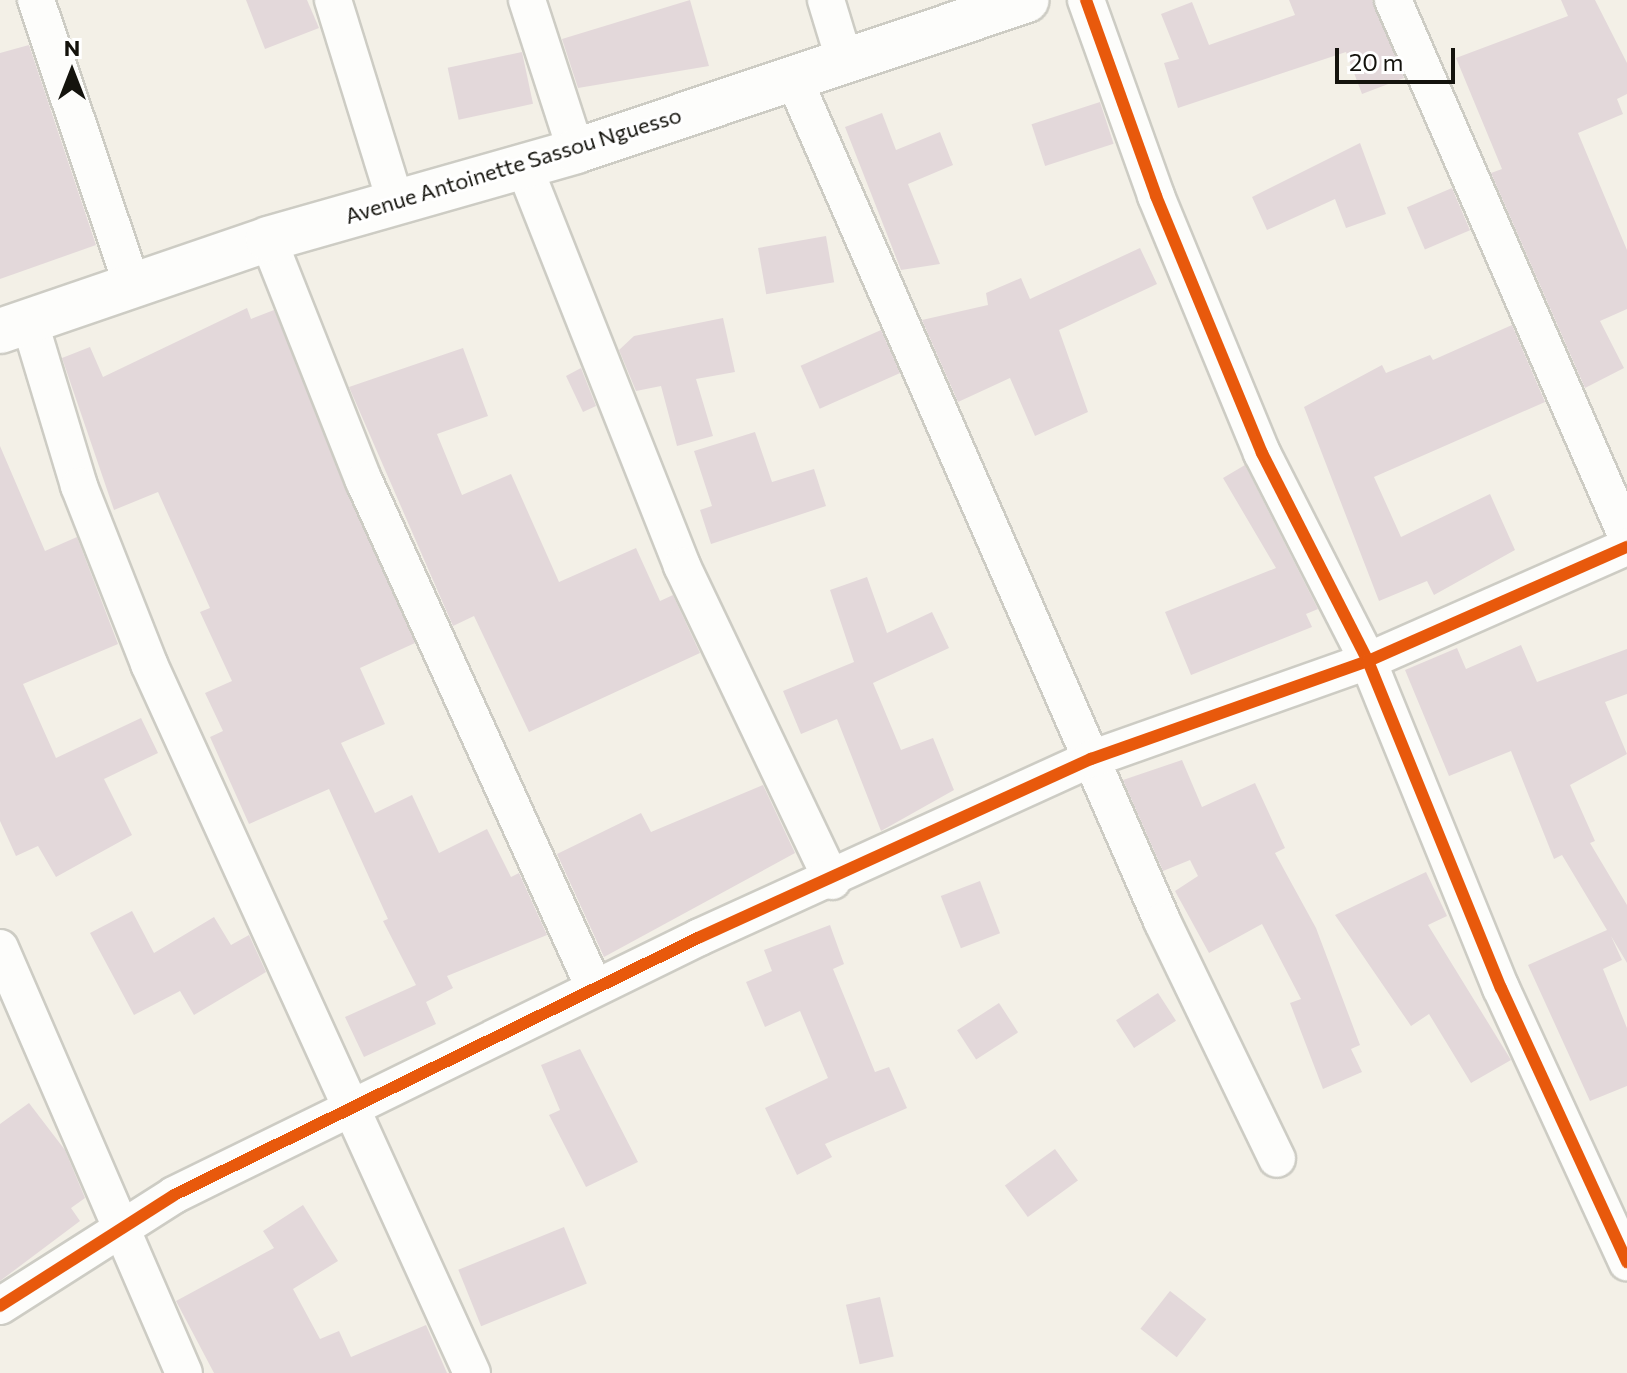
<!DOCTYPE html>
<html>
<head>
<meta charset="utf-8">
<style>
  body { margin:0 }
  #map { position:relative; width:1627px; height:1373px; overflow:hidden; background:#f3f0e7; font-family:Commissioner,sans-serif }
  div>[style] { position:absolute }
  .building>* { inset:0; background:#e3d8da; transform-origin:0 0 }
  .roads { filter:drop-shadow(2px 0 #cdccc4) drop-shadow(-2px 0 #cdccc4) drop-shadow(0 2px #cdccc4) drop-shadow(0 -2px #cdccc4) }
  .minor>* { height:36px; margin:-18px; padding:0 18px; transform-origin:18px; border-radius:18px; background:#fdfdfb }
  .tertiary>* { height:44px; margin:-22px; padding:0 22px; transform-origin:22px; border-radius:22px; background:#fdfdfb }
  .cycleway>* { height:12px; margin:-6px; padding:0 6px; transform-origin:6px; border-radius:6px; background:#e8590c }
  span { translate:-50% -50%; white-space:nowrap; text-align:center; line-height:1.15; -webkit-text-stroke:6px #fff; paint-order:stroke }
  .street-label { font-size:22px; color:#14130d }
  .north { position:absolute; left:32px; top:32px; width:80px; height:80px; -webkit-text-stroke:6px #fff; paint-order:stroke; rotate:0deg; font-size:22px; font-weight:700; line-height:32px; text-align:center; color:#14130d }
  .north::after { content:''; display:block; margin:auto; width:28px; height:36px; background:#14130d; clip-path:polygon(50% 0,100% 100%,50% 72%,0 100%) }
  .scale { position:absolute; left:1335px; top:48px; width:120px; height:36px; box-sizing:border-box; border:4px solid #14130d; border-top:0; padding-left:10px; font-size:24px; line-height:28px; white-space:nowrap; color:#14130d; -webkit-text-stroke:6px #fff; paint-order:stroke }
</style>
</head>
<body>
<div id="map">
  <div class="building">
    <div style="clip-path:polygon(246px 0,307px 0,319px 28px,265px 49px)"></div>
    <div style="clip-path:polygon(690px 0,709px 66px,578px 88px,562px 39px)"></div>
    <div style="clip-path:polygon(1289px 0,1372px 0,1404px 78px,1362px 94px,1346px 52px,1178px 108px,1164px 63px,1179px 59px,1161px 14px,1192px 2px,1209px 45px,1295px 15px)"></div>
    <div style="clip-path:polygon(1561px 0,1595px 0,1627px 63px,1627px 94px,1617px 99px,1623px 114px,1578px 133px,1627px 250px,1627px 309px,1600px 321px,1624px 368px,1585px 388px,1491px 173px,1502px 169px,1456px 58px,1568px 16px)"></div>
    <div style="clip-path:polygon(29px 45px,96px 245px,0 279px,0 53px)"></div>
    <div style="left:522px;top:52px;width:53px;height:76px;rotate:78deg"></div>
    <div style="left:1100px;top:102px;width:44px;height:72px;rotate:72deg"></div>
    <div style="clip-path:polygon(882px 113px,896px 150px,940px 132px,953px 165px,908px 184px,940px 264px,901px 270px,845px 127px)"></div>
    <div style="clip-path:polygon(1360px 143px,1386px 214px,1346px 228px,1335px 199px,1267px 230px,1252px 197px)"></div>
    <div style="left:1452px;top:188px;width:46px;height:49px;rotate:67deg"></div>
    <div style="left:826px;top:236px;width:47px;height:69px;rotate:80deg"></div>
    <div style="clip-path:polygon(1140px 248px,1157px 284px,1059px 330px,1088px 412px,1035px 436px,1010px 378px,958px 402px,922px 320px,988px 305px,986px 293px,1021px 278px,1030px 299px)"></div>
    <div style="clip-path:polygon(247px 308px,251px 319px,274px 310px,415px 643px,360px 668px,385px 724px,341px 743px,375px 813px,412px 795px,439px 853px,487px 829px,511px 877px,519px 873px,547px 935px,447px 976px,453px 988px,426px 1002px,436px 1024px,364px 1057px,345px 1017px,416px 985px,383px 921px,388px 919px,329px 789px,249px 824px,210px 737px,223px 731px,205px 693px,232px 681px,200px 612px,210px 608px,158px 492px,114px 510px,62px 358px,90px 347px,103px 377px)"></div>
    <div style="clip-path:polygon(723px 318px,735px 372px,696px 379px,713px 436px,677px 446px,661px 386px,636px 391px,619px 350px,634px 336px)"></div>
    <div style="clip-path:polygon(1512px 325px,1545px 402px,1374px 477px,1401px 537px,1490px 494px,1515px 550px,1434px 595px,1427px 581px,1379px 601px,1304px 407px,1382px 365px,1386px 373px,1430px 355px,1433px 360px)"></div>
    <div style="left:881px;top:330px;width:47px;height:88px;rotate:66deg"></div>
    <div style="clip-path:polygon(463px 348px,488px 416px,437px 434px,462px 495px,511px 474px,559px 582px,636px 548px,660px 601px,673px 595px,700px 653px,529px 732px,474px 616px,453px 626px,349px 387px)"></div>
    <div style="clip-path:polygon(581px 368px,596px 406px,583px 412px,566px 376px)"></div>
    <div style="clip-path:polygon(755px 432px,772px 482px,814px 469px,826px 506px,711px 544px,700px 510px,712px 506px,694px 451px)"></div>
    <div style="clip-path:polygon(0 446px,45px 551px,77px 537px,118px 644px,23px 684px,56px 758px,141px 718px,158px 753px,104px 779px,132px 835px,56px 877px,38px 846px,16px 856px,0 821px)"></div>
    <div style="clip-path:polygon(1245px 465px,1318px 609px,1306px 614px,1312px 627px,1191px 675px,1165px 612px,1276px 568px,1223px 478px)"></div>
    <div style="clip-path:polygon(867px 577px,887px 633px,932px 612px,949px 648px,873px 683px,901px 750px,933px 738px,954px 790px,881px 831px,837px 719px,801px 734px,783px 691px,854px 662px,830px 590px)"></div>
    <div style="clip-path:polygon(1521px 645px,1537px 682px,1627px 649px,1627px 694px,1605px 702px,1627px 754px,1570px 785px,1595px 841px,1590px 843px,1627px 905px,1627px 963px,1611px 936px,1622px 960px,1603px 969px,1627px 1028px,1627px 1086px,1590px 1101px,1528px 965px,1607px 930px,1562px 855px,1554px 859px,1511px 751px,1449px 776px,1405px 670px,1457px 648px,1466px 669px)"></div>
    <div style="clip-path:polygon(1182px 760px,1202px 807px,1255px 783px,1285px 848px,1275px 853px,1316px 928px,1360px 1045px,1351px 1049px,1362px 1072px,1323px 1089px,1290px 1003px,1301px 999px,1262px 924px,1209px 953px,1175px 891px,1198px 876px,1190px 860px,1163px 871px,1123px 780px)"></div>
    <div style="clip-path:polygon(763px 785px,795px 853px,604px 957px,557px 854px,641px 813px,651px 832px)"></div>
    <div style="clip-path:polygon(1426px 872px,1447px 916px,1428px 925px,1511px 1060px,1471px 1083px,1429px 1014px,1411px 1026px,1335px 915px)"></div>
    <div style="left:980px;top:881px;width:56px;height:42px;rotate:69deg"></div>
    <div style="clip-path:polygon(132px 911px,154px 953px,214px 917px,231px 945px,249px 935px,266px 972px,194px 1015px,180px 991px,134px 1015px,90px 933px)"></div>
    <div style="clip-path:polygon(830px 925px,844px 964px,833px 969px,875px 1072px,889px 1067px,907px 1108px,825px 1144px,832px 1157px,797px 1175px,765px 1108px,828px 1078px,800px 1011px,765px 1027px,746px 982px,772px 971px,764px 950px)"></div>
    <div style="left:1158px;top:993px;width:33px;height:50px;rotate:57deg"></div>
    <div style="left:999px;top:1003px;width:35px;height:50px;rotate:57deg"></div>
    <div style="clip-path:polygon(580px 1049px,638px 1162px,586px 1187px,549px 1115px,560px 1110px,541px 1065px)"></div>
    <div style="clip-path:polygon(29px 1103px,65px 1150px,85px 1198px,71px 1208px,80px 1221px,0 1281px,0 1124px)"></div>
    <div style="left:1055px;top:1149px;width:39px;height:62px;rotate:54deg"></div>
    <div style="clip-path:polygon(303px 1205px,338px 1261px,293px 1289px,320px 1339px,339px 1331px,351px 1357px,426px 1325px,447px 1373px,214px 1373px,176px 1301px,274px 1248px,263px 1231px)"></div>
    <div style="left:564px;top:1227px;width:61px;height:114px;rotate:68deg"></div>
    <div style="left:1170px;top:1291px;width:46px;height:48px;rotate:38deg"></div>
    <div style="left:880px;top:1297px;width:61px;height:35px;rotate:77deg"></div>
  </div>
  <div class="roads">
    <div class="minor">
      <div style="left:36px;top:0;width:299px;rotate:71.4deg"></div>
      <div style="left:333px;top:0;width:209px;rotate:72.8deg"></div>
      <div style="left:527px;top:0;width:159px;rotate:72deg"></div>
      <div style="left:826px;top:0;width:62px;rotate:73deg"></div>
      <div style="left:1086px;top:0;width:208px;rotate:70.3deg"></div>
      <div style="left:1156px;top:196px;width:278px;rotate:67.6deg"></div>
      <div style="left:1262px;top:453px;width:233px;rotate:63deg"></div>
      <div style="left:1368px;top:661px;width:353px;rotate:67.9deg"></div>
      <div style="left:1501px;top:988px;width:302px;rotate:65.3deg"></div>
      <div style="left:1393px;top:0;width:586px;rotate:66.45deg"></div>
      <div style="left:793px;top:77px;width:921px;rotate:66.38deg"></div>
      <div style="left:1162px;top:921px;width:264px;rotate:64.2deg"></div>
      <div style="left:523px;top:164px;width:432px;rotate:68.4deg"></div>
      <div style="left:682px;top:566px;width:349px;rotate:64.5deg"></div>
      <div style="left:268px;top:239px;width:260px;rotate:68.4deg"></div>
      <div style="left:364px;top:481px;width:556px;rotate:65.56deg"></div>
      <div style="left:29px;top:320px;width:173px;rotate:73.2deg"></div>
      <div style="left:79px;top:486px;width:191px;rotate:68.5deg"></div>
      <div style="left:149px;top:664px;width:779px;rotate:65.51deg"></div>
      <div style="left:0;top:948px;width:463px;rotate:66.6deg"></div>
      <div style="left:0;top:1306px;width:206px;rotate:-32.5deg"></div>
      <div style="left:174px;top:1195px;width:586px;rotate:-26.13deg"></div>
      <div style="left:700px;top:937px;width:430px;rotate:-24.5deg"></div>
      <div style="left:1091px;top:759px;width:294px;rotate:-19.5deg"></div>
      <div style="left:1368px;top:661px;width:283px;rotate:-23.8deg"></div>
    </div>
    <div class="tertiary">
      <div style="left:0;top:331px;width:283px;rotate:-18.9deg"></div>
      <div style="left:268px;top:239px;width:320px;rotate:-15.9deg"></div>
      <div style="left:576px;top:151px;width:475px;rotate:-18.5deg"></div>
    </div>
  </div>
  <div class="cycleway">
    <div style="left:1086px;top:0;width:208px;rotate:70.3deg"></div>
    <div style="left:1156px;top:196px;width:278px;rotate:67.6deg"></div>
    <div style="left:1262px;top:453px;width:233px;rotate:63deg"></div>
    <div style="left:1368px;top:661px;width:353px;rotate:67.9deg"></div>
    <div style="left:1501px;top:988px;width:302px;rotate:65.3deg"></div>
    <div style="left:0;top:1306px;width:206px;rotate:-32.5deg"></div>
    <div style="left:174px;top:1195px;width:586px;rotate:-26.13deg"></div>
    <div style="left:700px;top:937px;width:430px;rotate:-24.5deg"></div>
    <div style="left:1091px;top:759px;width:294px;rotate:-19.5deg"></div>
    <div style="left:1368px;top:661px;width:283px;rotate:-23.8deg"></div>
  </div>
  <div class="street-label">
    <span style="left:513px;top:165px;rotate:-17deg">Avenue Antoinette Sassou Nguesso</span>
  </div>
  <div class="north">N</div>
  <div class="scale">20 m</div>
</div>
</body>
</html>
